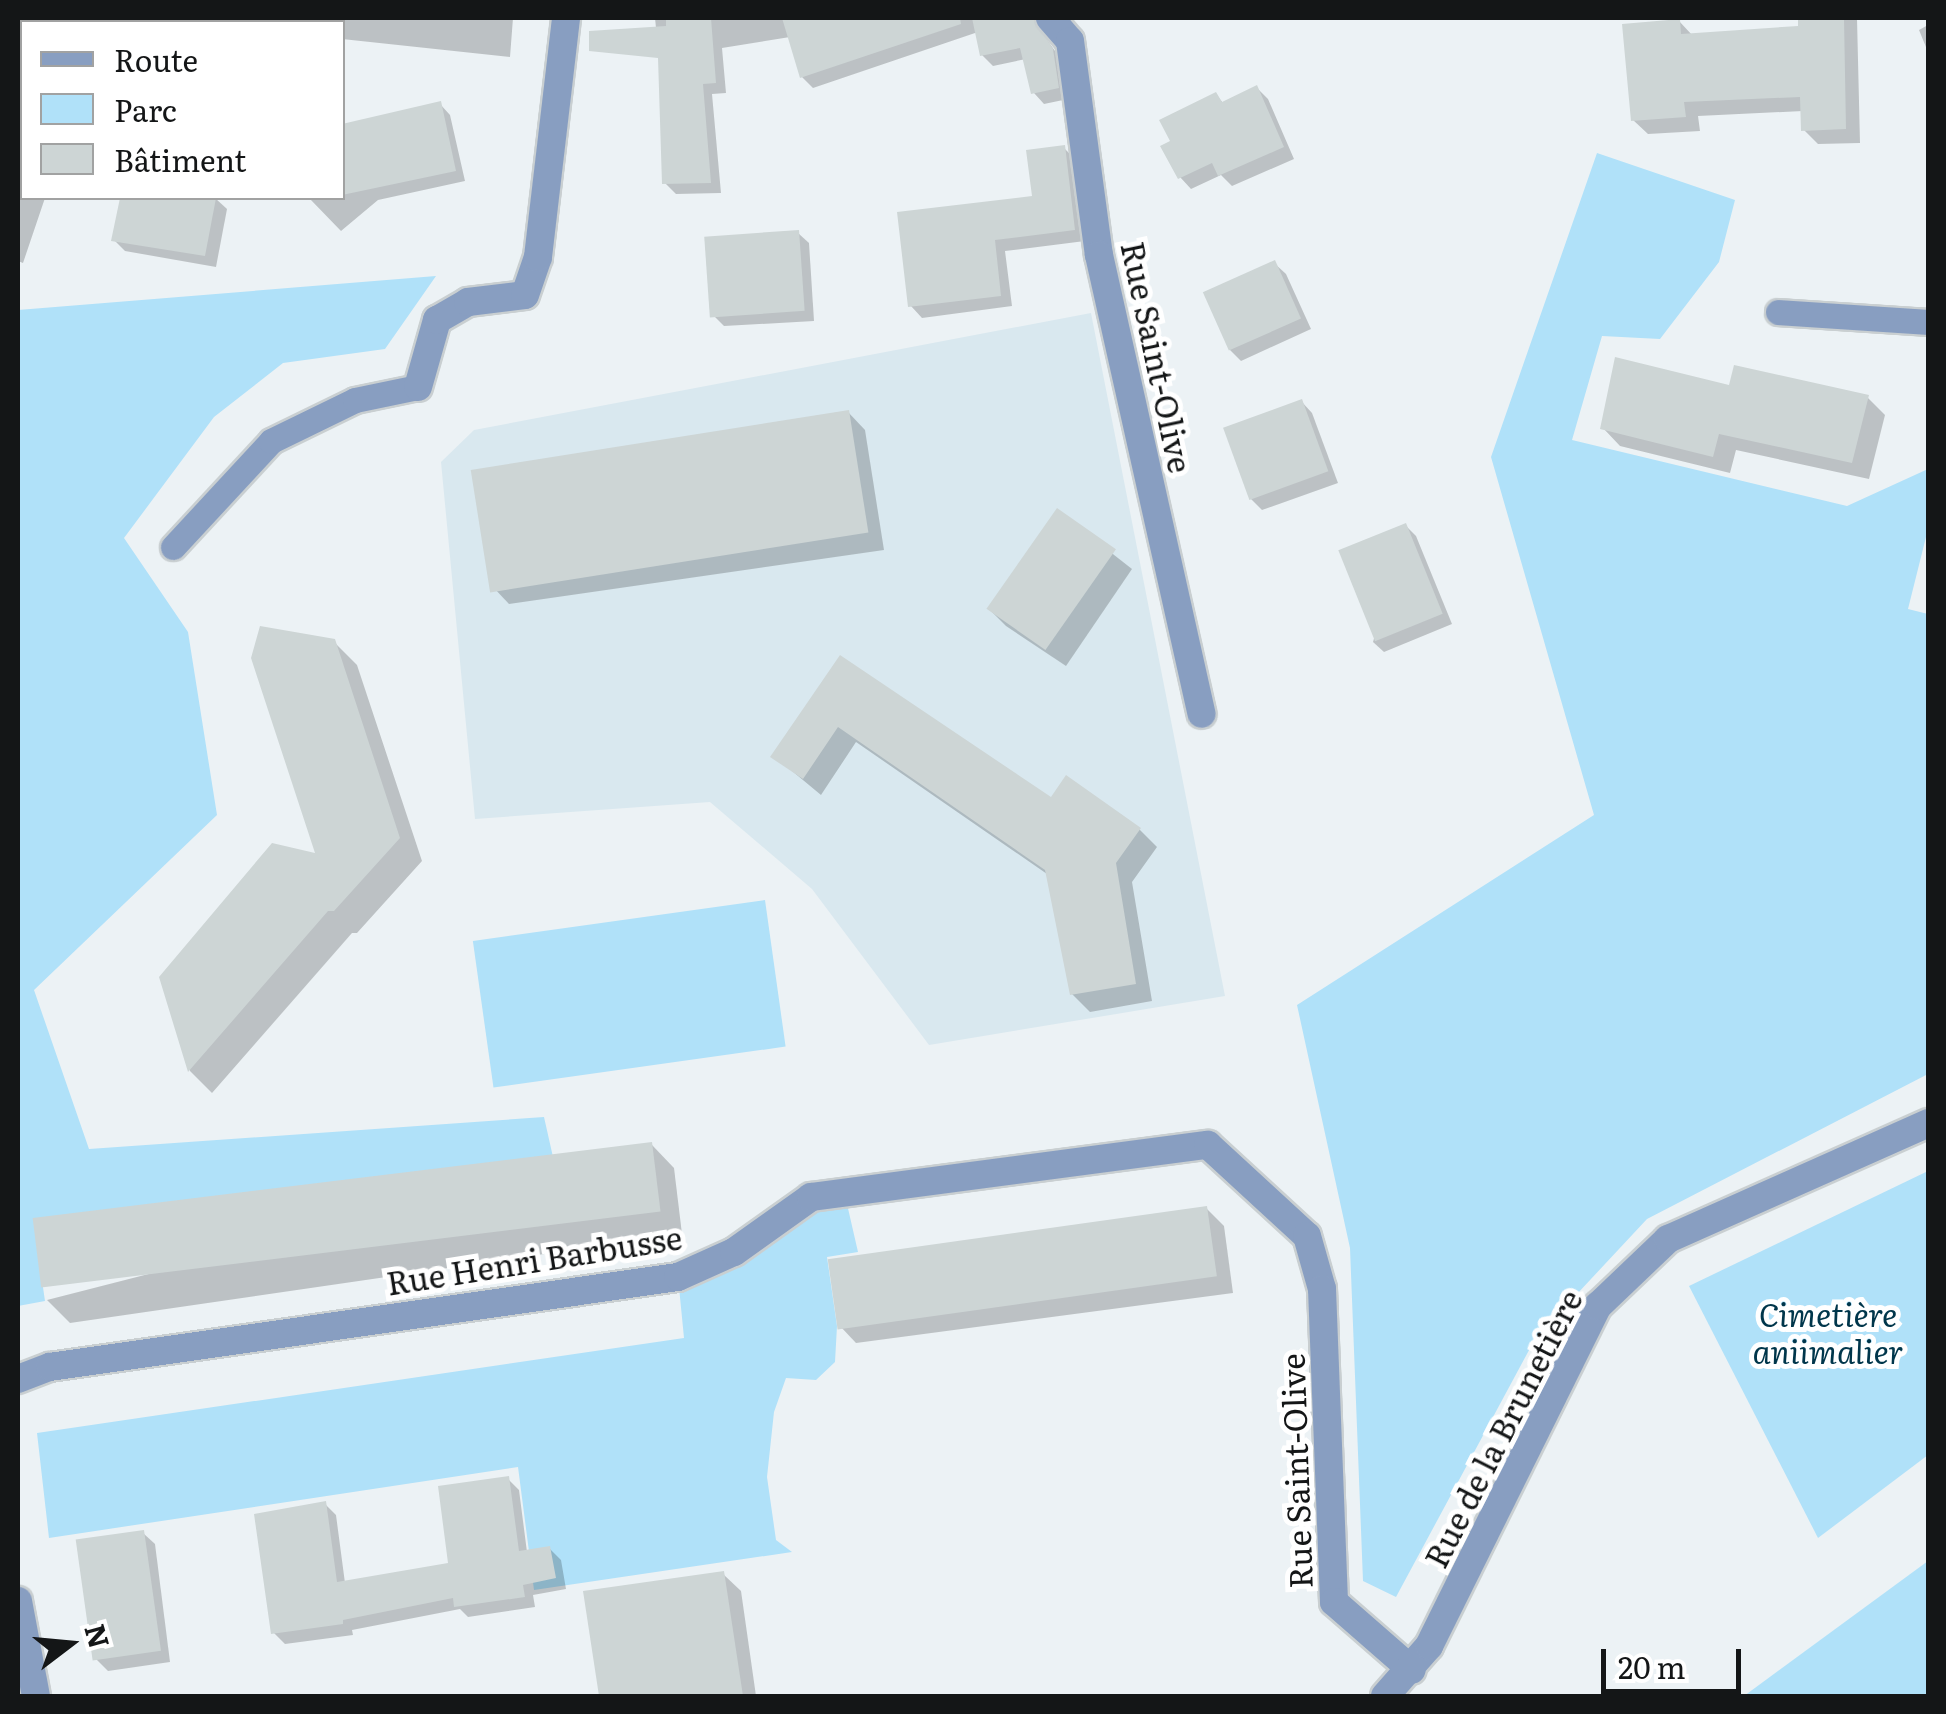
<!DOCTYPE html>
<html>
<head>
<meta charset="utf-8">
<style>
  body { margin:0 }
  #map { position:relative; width:1946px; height:1714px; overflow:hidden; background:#ecf2f5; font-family:Literata,serif }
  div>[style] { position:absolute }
  .built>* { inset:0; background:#d9e8ef }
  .green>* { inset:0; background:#b0e1f9; transform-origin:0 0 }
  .shadow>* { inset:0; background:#0003; transform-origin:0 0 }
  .building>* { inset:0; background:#cdd5d5; transform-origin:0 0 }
  .roads { filter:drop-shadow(2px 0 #c9cfd1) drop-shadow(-2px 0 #c9cfd1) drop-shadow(0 2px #c9cfd1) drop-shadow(0 -2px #c9cfd1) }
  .service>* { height:25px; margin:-12.5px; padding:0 12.5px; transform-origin:12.5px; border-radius:12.5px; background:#889ec1 }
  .minor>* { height:28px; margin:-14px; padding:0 14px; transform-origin:14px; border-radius:14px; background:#889ec1 }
  .tertiary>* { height:28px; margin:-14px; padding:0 14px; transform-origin:14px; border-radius:14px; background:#889ec1 }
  span { translate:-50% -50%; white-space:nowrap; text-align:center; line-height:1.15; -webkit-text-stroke:10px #fff; paint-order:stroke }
  .street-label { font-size:32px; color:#141617 }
  .park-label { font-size:32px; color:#00364b; font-style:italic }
  .frame { position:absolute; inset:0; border:20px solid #141617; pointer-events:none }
  .legend { position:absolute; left:20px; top:20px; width:325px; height:180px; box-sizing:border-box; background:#fff; border:2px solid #a1a2a2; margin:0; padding:12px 18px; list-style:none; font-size:30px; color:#141617 }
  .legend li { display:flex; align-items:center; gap:20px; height:50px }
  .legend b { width:50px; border:2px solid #a1a2a2 }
  .north { position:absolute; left:20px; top:1594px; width:100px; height:100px; -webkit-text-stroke:8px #fff; paint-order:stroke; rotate:74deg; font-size:28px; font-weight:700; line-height:40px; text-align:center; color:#141617 }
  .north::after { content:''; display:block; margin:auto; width:35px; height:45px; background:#141617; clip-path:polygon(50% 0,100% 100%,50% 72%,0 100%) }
  .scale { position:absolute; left:1601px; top:1649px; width:140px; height:45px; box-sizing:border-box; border:5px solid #141617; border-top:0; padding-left:12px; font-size:30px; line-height:35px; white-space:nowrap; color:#141617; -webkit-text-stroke:8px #fff; paint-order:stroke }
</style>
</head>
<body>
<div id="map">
  <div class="built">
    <div style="clip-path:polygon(1091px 313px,1225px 996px,929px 1045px,812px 889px,710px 802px,475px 819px,441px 462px,474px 430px)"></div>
  </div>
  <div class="green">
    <div style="clip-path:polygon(1597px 153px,1735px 200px,1719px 262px,1660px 339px,1602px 336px,1572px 440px,1847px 506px,1928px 469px,1928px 529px,1908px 609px,1928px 614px,1928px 1074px,1647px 1219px,1535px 1339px,1396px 1597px,1363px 1581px,1350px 1248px,1297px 1005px,1594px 815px,1491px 457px)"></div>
    <div style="clip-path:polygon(436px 276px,385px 349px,283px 363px,214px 417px,124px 538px,188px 632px,217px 815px,34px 990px,89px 1149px,544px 1117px,553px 1157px,35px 1232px,45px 1301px,18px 1306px,18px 310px)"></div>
    <div style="left:765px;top:900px;width:148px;height:295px;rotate:82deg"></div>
    <div style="clip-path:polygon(1928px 1171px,1928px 1455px,1818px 1538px,1689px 1286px)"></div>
    <div style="clip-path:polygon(811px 1197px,847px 1204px,858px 1252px,827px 1257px,837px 1326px,835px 1362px,816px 1380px,786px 1378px,774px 1412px,767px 1477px,776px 1540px,792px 1552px,534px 1590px,518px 1467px,49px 1538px,37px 1433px,684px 1338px,678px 1277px)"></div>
    <div style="clip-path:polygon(1928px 1561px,1928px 1696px,1744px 1696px)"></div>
  </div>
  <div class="shadow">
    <div style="left:37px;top:18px;width:96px;height:7px"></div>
    <div style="clip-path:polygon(280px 18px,513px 18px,510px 57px,342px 39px,342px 22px,284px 22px)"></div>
    <div style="clip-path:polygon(655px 18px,1046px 18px,1042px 33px,1063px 62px,1068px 99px,1044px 104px,1034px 93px,1026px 59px,993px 66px,982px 55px,978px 32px,813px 88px,802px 77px,790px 37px,722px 48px,726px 93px,712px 94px,721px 193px,676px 194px,665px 183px,667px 138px)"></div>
    <div style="clip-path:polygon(1800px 18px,1857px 18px,1860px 143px,1818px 144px,1804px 130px,1803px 111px,1698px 116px,1700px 131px,1648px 134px,1633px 120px,1679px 21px,1693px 36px,1801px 29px)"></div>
    <div style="clip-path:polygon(1928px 25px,1928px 52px,1919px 30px)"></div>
    <div style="clip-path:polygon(1257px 88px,1268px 99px,1294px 159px,1232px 186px,1221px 175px,1191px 189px,1180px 177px,1173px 142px,1216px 95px,1224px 104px)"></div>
    <div style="clip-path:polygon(440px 104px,450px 115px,465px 181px,378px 200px,341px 231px,309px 198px,342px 198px,342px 126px)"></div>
    <div style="clip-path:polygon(18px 126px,22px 128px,22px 198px,45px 198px,23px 263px,18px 261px)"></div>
    <div style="clip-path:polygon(1064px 148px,1075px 159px,1085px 241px,1005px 251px,1012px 306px,922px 318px,911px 306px,1035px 198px)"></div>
    <div style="clip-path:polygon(122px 198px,215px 198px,227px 209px,216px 267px,125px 251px,114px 240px)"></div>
    <div style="clip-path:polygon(798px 233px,809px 243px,814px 321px,724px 326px,713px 315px)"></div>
    <div style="clip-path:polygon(1274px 263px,1286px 274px,1311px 329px,1241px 361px,1230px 350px,1205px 292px)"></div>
    <div style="clip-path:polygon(1868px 398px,1885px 415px,1869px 479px,1736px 450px,1730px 473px,1620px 446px,1603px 428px)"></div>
    <div style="clip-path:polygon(1301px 401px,1312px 413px,1338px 483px,1262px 510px,1251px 499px)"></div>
    <div style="clip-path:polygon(848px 412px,865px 430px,884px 550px,509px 604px,492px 586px)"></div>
    <div style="clip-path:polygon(1058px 511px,1132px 569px,1066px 666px,1006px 626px,989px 609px)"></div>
    <div style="clip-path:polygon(1406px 526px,1416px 536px,1452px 624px,1384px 652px,1373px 642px)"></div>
    <div style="clip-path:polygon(334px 642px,357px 665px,422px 861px,357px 933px,352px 933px,212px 1093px,190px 1071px,162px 977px,319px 857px)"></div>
    <div style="clip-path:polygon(841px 659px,1052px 801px,1139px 829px,1157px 847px,1132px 882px,1152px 1001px,1090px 1012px,1072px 994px,1047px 874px,856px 742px,821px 795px,774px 756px)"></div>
    <div style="clip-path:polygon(652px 1145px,674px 1168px,682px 1234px,70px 1323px,47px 1300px)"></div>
    <div style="clip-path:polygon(1206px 1208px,1224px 1226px,1233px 1293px,856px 1343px,839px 1325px)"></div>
    <div style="clip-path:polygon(508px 1479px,519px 1490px,527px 1552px,550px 1549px,561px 1560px,566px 1589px,533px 1595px,535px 1607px,468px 1617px,460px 1609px,352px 1630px,353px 1635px,285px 1644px,274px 1633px,325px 1504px,336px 1515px,345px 1583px,451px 1565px)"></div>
    <div style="clip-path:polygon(143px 1533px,155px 1544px,170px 1662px,108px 1671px,96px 1659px)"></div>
    <div style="clip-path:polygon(723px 1574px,741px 1591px,756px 1696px,601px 1696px,586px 1593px)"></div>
  </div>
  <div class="building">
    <div style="clip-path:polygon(666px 18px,711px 18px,716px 83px,703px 84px,711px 183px,662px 184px,658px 58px,589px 51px,589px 31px,666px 26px)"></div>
    <div style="clip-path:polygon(782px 18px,960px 18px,961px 24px,800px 78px)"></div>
    <div style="clip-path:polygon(972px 18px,1033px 18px,1053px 49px,1059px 88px,1031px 94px,1020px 48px,980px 56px)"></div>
    <div style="clip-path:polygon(1798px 18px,1844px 18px,1846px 129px,1801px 131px,1800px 97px,1684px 102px,1686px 117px,1631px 121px,1622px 24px,1680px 19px,1681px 34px,1798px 26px)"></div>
    <div style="clip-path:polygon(1257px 85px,1284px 147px,1218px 176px,1212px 163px,1178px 179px,1160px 146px,1170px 141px,1159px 120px,1216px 92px,1222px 102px)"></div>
    <div style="clip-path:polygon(441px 101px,456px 171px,342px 195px,342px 124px)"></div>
    <div style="clip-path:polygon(1065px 145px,1075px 230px,995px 240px,1001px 296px,908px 307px,897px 212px,1032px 196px,1026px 150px)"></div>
    <div style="clip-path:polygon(120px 198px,216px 198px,205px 256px,111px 241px)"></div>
    <div style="left:799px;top:230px;width:81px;height:95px;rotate:86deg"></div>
    <div style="left:1275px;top:260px;width:64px;height:79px;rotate:66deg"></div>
    <div style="clip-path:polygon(1615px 357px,1729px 385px,1734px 365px,1869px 395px,1852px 463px,1719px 434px,1713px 457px,1600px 429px)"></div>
    <div style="left:1302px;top:399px;width:77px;height:84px;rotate:70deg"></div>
    <div style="left:849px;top:410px;width:124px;height:383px;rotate:81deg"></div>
    <div style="left:1057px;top:508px;width:72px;height:123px;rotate:35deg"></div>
    <div style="left:1406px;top:523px;width:98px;height:73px;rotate:68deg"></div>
    <div style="clip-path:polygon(260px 626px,335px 639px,400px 838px,334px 911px,328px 911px,188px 1072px,159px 977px,272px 843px,315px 853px,251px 658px)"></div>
    <div style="clip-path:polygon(840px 655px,1051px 797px,1066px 775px,1141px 828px,1116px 863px,1136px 984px,1070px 995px,1045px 870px,838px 727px,803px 779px,770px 757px)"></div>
    <div style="left:652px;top:1142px;width:70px;height:624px;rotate:83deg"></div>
    <div style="left:1207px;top:1206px;width:71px;height:383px;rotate:82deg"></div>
    <div style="clip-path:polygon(509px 1476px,519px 1551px,550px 1546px,556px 1578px,523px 1585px,525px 1597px,454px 1607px,453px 1598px,343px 1620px,343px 1624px,271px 1634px,254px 1514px,326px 1501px,337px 1582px,448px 1563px,438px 1486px)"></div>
    <div style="left:144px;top:1530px;width:122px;height:69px;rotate:82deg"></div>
    <div style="clip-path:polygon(724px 1571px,743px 1696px,599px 1696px,583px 1591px)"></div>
  </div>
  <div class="roads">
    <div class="service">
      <div style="left:225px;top:22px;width:4px;rotate:-76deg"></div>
      <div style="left:1778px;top:312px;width:150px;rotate:3.8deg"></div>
      <div style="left:173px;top:547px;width:144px;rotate:-47.2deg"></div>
      <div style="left:271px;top:441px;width:93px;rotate:-26deg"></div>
      <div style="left:355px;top:400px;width:64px;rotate:-11.7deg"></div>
    </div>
    <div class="minor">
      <div style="left:1050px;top:18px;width:30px;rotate:49deg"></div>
      <div style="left:1070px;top:41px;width:216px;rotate:82.3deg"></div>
      <div style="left:1099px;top:255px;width:470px;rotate:77.4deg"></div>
      <div style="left:418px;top:387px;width:70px;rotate:-74.2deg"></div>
      <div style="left:437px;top:320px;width:36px;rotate:-30deg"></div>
      <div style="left:468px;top:302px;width:57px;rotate:-7deg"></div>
      <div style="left:525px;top:295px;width:40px;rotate:-71.1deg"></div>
      <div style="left:538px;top:257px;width:241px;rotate:-83.3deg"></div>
      <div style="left:18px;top:1379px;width:34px;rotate:-21deg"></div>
      <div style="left:50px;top:1367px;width:634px;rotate:-8.16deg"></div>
      <div style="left:678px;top:1277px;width:61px;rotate:-24.1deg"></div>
      <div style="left:734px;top:1252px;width:95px;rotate:-35.5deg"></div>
      <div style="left:811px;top:1197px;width:400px;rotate:-7.5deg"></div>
      <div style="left:1208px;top:1145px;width:134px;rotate:42.6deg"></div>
      <div style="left:1307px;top:1236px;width:55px;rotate:74.2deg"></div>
      <div style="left:1322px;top:1289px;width:313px;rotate:87.8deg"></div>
      <div style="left:1334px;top:1602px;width:103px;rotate:41.1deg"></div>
      <div style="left:18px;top:1601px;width:97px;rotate:79.3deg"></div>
    </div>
    <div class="tertiary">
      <div style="left:1385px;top:1696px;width:67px;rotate:-48.7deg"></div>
      <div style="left:1429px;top:1646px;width:380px;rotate:-63.6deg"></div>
      <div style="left:1598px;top:1306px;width:97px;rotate:-43.7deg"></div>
      <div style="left:1668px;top:1239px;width:285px;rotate:-24deg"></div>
    </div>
  </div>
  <div class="street-label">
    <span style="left:1158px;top:357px;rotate:78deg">Rue Saint-Olive</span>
    <span style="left:534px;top:1259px;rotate:-9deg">Rue Henri Barbusse</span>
    <span style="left:1502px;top:1428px;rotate:-63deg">Rue de la Brunetière</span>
    <span style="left:1295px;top:1471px;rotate:-92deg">Rue Saint-Olive</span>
  </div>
  <div class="park-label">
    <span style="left:1828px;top:1332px">Cimetière<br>aniimalier</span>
  </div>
  <div class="frame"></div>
  <ul class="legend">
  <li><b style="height:12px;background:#889ec1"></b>Route</li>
  <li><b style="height:28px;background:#b0e1f9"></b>Parc</li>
  <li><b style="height:28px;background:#cdd5d5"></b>Bâtiment</li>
  </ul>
  <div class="north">N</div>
  <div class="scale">20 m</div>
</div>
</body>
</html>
